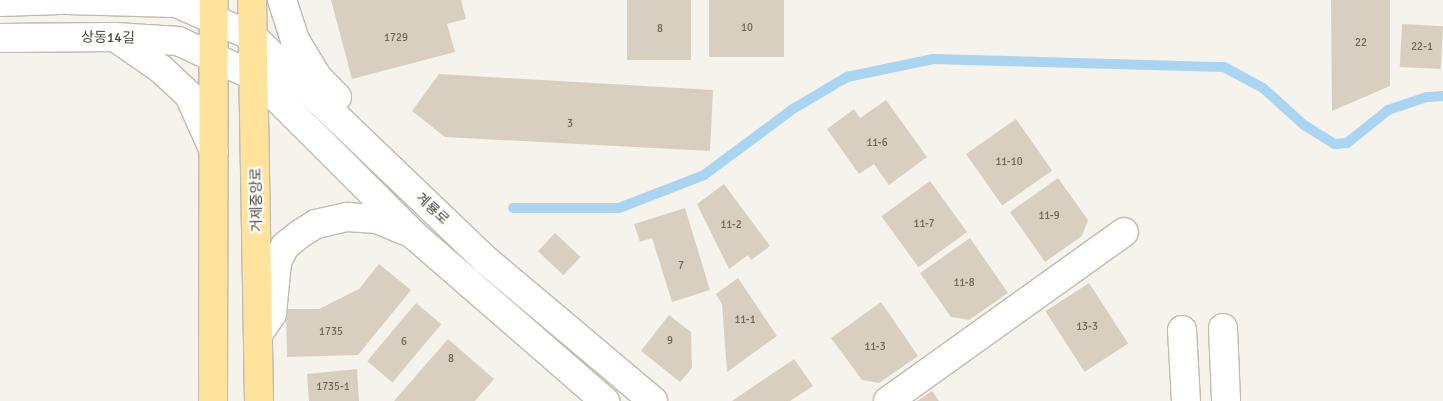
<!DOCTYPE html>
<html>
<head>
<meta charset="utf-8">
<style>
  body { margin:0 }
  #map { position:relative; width:1443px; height:401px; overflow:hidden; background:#f6f3ec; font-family:Signika,"Noto Sans KR",sans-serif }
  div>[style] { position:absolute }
  .stream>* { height:10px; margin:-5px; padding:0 5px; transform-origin:5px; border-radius:5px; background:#a9d4f2 }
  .building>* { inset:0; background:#d8cfc1; transform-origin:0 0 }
  .roads { filter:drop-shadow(1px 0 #c2bbae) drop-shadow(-1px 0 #c2bbae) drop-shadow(0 1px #c2bbae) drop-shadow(0 -1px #c2bbae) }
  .minor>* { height:28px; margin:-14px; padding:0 14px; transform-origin:14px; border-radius:14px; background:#fff }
  .major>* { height:28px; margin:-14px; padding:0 14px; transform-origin:14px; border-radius:14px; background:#ffe39c }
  span { translate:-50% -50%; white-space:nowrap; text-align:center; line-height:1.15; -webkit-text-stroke:4.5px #fff; paint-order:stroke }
  .number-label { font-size:11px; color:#6e675b }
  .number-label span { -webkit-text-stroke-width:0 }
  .street-label { font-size:14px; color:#4b4439 }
</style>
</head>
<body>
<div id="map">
  <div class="stream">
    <div style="left:513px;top:208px;width:106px"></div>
    <div style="left:619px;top:208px;width:91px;rotate:-21.2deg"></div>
    <div style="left:704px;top:175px;width:111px;rotate:-36.6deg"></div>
    <div style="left:793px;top:109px;width:63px;rotate:-30.7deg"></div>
    <div style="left:847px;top:77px;width:88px;rotate:-11.8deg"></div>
    <div style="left:933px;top:59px;width:291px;rotate:1.6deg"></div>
    <div style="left:1224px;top:67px;width:44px;rotate:28.3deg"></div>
    <div style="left:1263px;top:88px;width:55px;rotate:42.1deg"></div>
    <div style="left:1304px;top:125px;width:36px;rotate:32deg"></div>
    <div style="left:1335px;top:144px;width:12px;rotate:-5deg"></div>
    <div style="left:1347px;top:143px;width:53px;rotate:-38.8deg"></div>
    <div style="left:1388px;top:110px;width:41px;rotate:-18.4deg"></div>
    <div style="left:1427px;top:97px;width:16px;rotate:-4deg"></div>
  </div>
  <div class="building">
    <div style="clip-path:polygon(331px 0,461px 0,466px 19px,447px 24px,455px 52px,352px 79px)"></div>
    <div style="left:627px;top:0;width:64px;height:60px"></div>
    <div style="left:709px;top:0;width:75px;height:57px"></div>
    <div style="clip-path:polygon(1331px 0,1390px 0,1390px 86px,1332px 111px)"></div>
    <div style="left:1402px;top:24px;width:41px;height:43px;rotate:3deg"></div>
    <div style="clip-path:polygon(439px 74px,713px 90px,710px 151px,445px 137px,412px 111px)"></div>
    <div style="clip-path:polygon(886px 100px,927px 157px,889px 185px,874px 164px,859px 174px,827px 129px,854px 109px,860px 118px)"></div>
    <div style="left:1016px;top:119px;width:63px;height:61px;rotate:55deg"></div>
    <div style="clip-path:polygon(1058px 178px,1088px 220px,1082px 236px,1045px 262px,1010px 212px)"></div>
    <div style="left:930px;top:181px;width:63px;height:60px;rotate:54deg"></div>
    <div style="clip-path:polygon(724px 184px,770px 246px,751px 260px,748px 255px,729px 269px,697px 204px)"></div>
    <div style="clip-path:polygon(685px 208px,710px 290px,672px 302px,652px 238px,640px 242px,634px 224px)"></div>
    <div style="left:555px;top:233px;width:35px;height:25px;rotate:43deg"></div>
    <div style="clip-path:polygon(970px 238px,1008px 293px,969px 320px,951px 317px,920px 273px)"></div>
    <div style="clip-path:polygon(379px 264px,411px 290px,358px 355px,287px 357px,286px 309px,319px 309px,359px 289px)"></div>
    <div style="clip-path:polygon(738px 278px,777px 336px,727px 372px,722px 304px,716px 294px)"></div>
    <div style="left:1089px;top:283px;width:72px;height:52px;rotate:57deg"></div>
    <div style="clip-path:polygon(881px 302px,918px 356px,879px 383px,862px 380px,831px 338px)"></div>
    <div style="left:416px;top:303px;width:33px;height:76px;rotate:40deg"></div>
    <div style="clip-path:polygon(669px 315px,691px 332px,692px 368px,680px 382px,641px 351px)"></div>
    <div style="clip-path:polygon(448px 339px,494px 379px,475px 401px,394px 401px)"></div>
    <div style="clip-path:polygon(794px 359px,813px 386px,790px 401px,732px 401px)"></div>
    <div style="clip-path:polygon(357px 369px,359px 401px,309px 401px,307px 374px)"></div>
    <div style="clip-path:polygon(932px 391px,939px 401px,917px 401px)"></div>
  </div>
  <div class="roads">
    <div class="minor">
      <div style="left:67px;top:0;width:109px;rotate:1.6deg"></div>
      <div style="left:176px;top:3px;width:83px;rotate:23.5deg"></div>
      <div style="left:252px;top:36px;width:325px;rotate:43.8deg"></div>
      <div style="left:487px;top:261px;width:217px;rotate:40.1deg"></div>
      <div style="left:282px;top:0;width:42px;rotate:72deg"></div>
      <div style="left:295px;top:40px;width:44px;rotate:58.8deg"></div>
      <div style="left:318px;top:78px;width:27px;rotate:45deg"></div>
      <div style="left:0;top:2px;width:60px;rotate:-1.9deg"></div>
      <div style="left:0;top:38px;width:115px;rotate:-0.5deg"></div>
      <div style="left:115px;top:37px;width:63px;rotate:3.6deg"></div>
      <div style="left:178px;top:41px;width:86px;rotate:24.8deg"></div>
      <div style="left:256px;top:77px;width:225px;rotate:45deg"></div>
      <div style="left:415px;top:236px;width:252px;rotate:41deg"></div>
      <div style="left:116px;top:38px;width:55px;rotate:34.6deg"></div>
      <div style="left:161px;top:69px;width:38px;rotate:43deg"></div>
      <div style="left:189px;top:95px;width:61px;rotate:65.9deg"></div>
      <div style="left:1223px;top:328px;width:73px;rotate:87.6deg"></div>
      <div style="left:1182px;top:330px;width:71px;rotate:86.8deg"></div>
      <div style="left:259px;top:333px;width:23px;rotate:-56deg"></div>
      <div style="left:272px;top:314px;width:52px;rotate:-84.5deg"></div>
      <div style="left:277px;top:262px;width:18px;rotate:-63deg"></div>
      <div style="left:285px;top:246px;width:19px;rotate:-39deg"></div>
      <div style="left:300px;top:234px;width:19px;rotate:-32deg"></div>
      <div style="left:316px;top:224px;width:32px;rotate:-13deg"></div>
      <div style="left:347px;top:217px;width:30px;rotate:4deg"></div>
      <div style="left:377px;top:219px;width:30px;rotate:23deg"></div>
      <div style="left:888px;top:401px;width:290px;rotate:-35.6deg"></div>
    </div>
    <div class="major">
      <div style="left:252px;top:0;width:401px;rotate:89deg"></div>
      <div style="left:213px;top:401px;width:401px;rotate:-89.9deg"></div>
    </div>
  </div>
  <div class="number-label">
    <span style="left:747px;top:28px">10</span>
    <span style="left:660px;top:29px">8</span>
    <span style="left:396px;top:38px">1729</span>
    <span style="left:1361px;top:43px">22</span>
    <span style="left:1422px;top:47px">22-1</span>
    <span style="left:570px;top:124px">3</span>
    <span style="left:877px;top:143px">11-6</span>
    <span style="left:1009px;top:162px">11-10</span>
    <span style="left:1049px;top:216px">11-9</span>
    <span style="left:924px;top:224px">11-7</span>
    <span style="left:731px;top:225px">11-2</span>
    <span style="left:681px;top:266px">7</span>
    <span style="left:964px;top:283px">11-8</span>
    <span style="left:745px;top:320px">11-1</span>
    <span style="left:1087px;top:327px">13-3</span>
    <span style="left:331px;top:332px">1735</span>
    <span style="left:670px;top:341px">9</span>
    <span style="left:404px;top:342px">6</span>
    <span style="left:875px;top:347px">11-3</span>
    <span style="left:451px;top:359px">8</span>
    <span style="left:333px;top:387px">1735-1</span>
  </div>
  <div class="street-label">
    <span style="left:108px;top:38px;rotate:1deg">상동14길</span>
    <span style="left:257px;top:200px;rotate:-91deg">거제중앙로</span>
    <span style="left:432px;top:209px;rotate:43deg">계룡로</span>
  </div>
</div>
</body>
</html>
